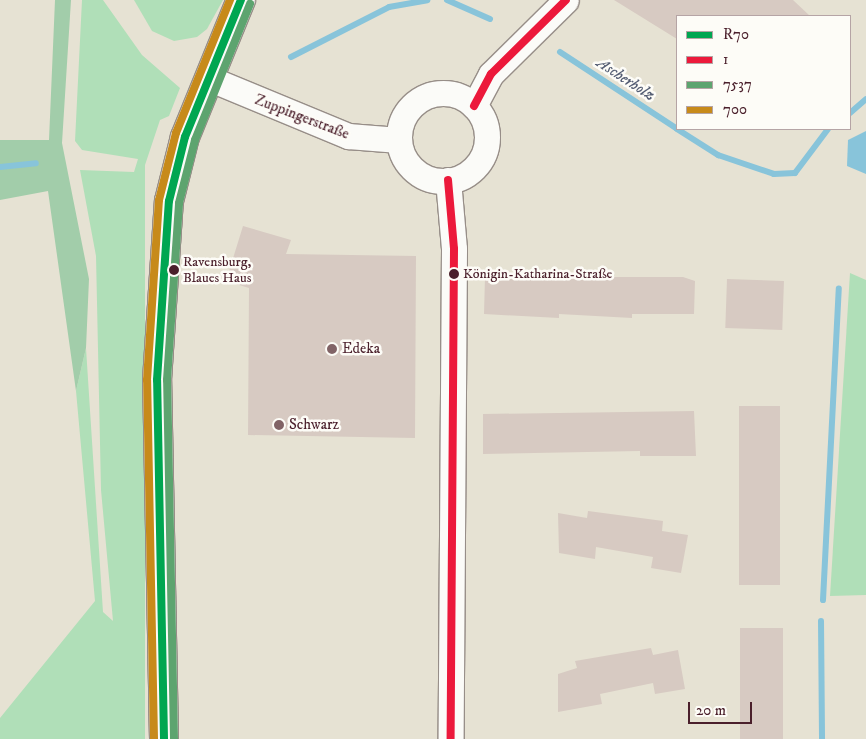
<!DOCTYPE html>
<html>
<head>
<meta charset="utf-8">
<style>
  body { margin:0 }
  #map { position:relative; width:866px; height:739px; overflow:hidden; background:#e6e2d3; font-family:"IM FELL DW Pica",serif }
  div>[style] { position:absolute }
  .green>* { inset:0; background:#b0dfb8 }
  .forest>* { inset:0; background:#a2cdaa }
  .water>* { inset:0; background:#88c4da }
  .stream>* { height:6px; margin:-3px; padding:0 3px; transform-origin:3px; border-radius:3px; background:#88c4da }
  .building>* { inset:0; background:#d7cac2; transform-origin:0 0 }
  .roads { filter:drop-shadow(1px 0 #978e88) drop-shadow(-1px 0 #978e88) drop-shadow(0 1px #978e88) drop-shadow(0 -1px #978e88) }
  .minor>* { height:25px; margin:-12.5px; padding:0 12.5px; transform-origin:12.5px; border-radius:12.5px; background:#fbfbf8 }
  .minor>.ring { margin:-12.5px; padding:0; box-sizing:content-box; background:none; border:25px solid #fbfbf8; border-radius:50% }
  .tertiary>* { height:28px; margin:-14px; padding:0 14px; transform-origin:14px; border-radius:14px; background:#fbfbf8 }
  .bus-1>* { height:8px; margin:-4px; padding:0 4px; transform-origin:4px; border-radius:4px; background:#00a651 }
  .bus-2>* { height:8px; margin:-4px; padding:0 4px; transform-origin:4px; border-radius:4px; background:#ec193b }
  .bus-3>* { height:8px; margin:-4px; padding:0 4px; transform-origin:4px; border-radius:4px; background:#5da46f }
  .bus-4>* { height:8px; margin:-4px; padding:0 4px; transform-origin:4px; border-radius:4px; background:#c78a1a }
  .dots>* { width:14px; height:14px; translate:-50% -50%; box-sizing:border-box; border:2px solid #fdfcf7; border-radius:50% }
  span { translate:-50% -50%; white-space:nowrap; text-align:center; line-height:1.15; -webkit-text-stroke:5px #fdfcf7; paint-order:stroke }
  .bus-label { font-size:14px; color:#4a1f2b }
  .left { translate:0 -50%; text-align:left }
  .street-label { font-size:15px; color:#4a1f2b }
  .poi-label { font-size:15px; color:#4a1f2b }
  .water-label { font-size:16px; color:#535c72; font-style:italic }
  .legend { position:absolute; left:676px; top:15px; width:175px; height:115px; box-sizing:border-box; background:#fdfcf7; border:1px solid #b5a4a5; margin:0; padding:6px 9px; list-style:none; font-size:15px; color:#4a1f2b }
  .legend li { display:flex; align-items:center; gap:10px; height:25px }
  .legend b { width:25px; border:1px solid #b5a4a5 }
  .scale { position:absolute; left:688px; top:702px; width:64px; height:22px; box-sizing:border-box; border:2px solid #4a1f2b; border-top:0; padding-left:6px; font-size:15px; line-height:18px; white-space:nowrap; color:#4a1f2b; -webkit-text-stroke:4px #fdfcf7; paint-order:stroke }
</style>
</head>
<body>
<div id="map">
  <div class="green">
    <div style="clip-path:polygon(82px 0,103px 0,142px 55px,180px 88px,169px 116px,160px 120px,145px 165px,145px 739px,0 739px,0 718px,95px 601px,76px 391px,86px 348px,103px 612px,113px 621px,101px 490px,96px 256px,80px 170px,134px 172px,138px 159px,82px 150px,75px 141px)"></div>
    <div style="clip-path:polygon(134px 0,223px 0,207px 29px,197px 37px,174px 41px,152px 31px)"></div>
    <div style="clip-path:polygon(850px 273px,866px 280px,866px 595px,830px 596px)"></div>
  </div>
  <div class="forest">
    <div style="clip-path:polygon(55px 0,71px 0,62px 143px,89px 279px,86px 348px,76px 391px,48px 191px,0 200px,0 140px,49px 140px)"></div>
  </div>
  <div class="water">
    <div style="clip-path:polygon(866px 131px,866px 174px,847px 166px,848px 140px)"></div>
  </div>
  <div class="stream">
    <div style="left:447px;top:0;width:47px;rotate:23.8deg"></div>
    <div style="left:560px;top:52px;width:140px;rotate:33.3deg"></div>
    <div style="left:291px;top:57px;width:110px;rotate:-27deg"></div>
    <div style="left:389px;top:7px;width:39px;rotate:-10deg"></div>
    <div style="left:850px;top:113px;width:21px;rotate:-41deg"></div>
    <div style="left:677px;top:129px;width:49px;rotate:32.4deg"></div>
    <div style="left:718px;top:155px;width:59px;rotate:18.7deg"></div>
    <div style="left:774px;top:174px;width:21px;rotate:-3deg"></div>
    <div style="left:795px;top:173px;width:55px;rotate:-53.1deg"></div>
    <div style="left:0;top:167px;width:36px;rotate:-6deg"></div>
    <div style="left:823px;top:600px;width:312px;rotate:-87.1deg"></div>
    <div style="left:821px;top:621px;width:118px;rotate:89.5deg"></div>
  </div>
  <div class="building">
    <div style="clip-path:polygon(614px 0,793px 0,810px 16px,677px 16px,677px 39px)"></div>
    <div style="clip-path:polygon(243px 226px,291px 240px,286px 254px,416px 256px,415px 438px,248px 435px,249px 288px,226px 281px)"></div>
    <div style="clip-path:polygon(485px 277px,683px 277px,695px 281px,694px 314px,632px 314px,632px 318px,559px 314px,559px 318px,484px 314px)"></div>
    <div style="left:727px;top:279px;width:57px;height:49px;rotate:2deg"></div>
    <div style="left:739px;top:406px;width:41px;height:179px"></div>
    <div style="clip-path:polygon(694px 411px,696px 456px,640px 456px,640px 451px,483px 454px,483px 414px)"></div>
    <div style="clip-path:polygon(588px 511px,663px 521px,662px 531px,688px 535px,681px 573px,651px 568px,653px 557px,596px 547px,595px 559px,559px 553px,558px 513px,587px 518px)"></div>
    <div style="left:783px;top:628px;width:111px;height:43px;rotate:90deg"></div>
    <div style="clip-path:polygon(651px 648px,653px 655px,678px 650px,685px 689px,655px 694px,653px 683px,600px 694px,602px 704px,558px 712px,558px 674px,577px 668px,575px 661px)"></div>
  </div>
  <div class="roads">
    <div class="minor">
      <div style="left:208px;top:78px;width:152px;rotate:22.5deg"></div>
      <div style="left:348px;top:136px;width:51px;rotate:4.5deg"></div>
      <div class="ring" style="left:399px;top:93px;width:63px;height:63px"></div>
      <div style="left:474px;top:106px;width:36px;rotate:-62deg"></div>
      <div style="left:491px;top:74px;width:105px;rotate:-44.6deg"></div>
      <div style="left:448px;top:180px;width:69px;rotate:85deg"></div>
      <div style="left:454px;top:249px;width:490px;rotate:90.4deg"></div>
    </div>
    <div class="tertiary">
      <div style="left:164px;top:739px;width:359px;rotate:-91.1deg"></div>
      <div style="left:157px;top:380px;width:179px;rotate:-86.2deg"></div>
      <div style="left:169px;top:201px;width:66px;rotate:-76deg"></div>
      <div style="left:185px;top:137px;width:148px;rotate:-67.8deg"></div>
    </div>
  </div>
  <div class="bus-1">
    <div style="left:164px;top:739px;width:359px;rotate:-91.1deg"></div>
    <div style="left:157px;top:380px;width:179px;rotate:-86.2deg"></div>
    <div style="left:169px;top:201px;width:66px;rotate:-76deg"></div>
    <div style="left:185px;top:137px;width:148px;rotate:-67.8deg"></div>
  </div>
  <div class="bus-2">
    <div style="left:474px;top:106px;width:36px;rotate:-62deg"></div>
    <div style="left:491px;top:74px;width:105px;rotate:-44.6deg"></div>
    <div style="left:448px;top:180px;width:69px;rotate:85deg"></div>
    <div style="left:454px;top:249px;width:490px;rotate:90.4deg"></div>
  </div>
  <div class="bus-3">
    <div style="left:174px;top:739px;width:359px;rotate:-91.1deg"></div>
    <div style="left:167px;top:380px;width:177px;rotate:-86.1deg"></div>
    <div style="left:179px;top:203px;width:65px;rotate:-75.7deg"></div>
    <div style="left:195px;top:140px;width:147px;rotate:-68deg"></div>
  </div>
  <div class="bus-4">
    <div style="left:154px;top:739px;width:359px;rotate:-91.1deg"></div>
    <div style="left:147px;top:380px;width:180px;rotate:-86.2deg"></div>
    <div style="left:159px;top:200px;width:69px;rotate:-75.8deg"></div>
    <div style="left:176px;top:133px;width:144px;rotate:-67.9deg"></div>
  </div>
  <div class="dots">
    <div style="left:174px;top:270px;background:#4a1f2b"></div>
    <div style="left:454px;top:274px;background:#4a1f2b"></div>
    <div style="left:332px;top:349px;background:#816366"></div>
    <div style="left:279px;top:425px;background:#816366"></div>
  </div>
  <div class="bus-label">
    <span class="left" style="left:183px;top:270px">Ravensburg,<br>Blaues Haus</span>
    <span class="left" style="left:463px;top:274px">Königin-Katharina-Straße</span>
  </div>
  <div class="street-label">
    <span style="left:302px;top:117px;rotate:21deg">Zuppingerstraße</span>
  </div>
  <div class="poi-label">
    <span class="left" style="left:342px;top:349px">Edeka</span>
    <span class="left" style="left:289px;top:425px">Schwarz</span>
  </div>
  <div class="water-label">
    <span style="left:626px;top:79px;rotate:33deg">Ascherholz</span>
  </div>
  <ul class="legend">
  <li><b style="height:6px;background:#00a651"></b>R70</li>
  <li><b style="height:6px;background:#ec193b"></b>1</li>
  <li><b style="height:6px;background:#5da46f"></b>7537</li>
  <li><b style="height:6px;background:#c78a1a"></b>700</li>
  </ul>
  <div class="scale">20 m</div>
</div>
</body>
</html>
